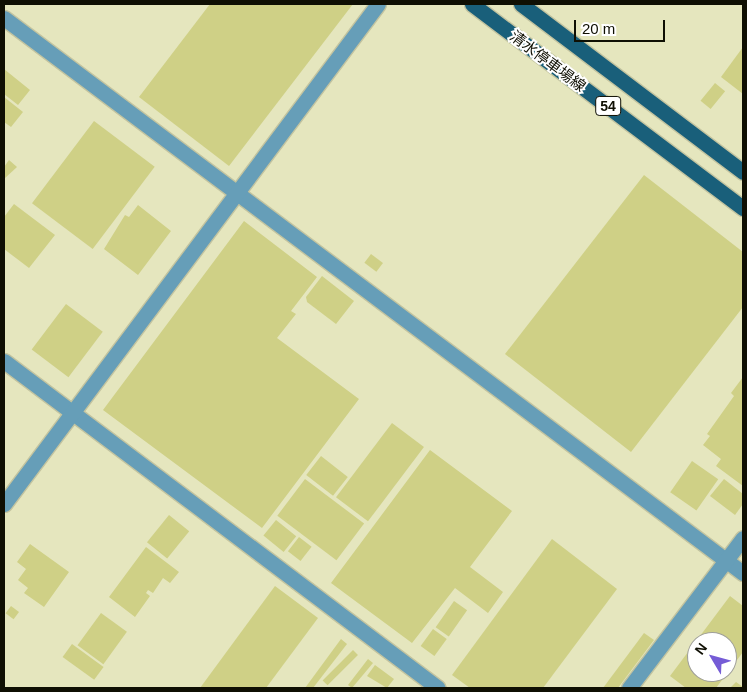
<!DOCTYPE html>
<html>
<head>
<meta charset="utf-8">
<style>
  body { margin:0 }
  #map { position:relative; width:747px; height:692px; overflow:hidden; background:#e5e6be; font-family:Arial,"Noto Sans JP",sans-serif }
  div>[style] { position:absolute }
  .building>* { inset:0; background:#cfd086; transform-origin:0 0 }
  .roads { filter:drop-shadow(1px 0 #c3c4a0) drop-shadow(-1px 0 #c3c4a0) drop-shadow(0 1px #c3c4a0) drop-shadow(0 -1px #c3c4a0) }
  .minor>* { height:15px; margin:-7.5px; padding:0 7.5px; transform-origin:7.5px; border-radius:7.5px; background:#669eb8 }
  .major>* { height:15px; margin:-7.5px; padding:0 7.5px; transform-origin:7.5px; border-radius:7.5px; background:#195f7a }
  span { translate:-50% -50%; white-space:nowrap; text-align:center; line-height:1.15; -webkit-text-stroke:4px #fff; paint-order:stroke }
  .shield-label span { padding:1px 4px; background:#fff; border:1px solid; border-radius:4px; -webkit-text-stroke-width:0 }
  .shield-label { font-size:14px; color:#0f0f03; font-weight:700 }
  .street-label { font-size:15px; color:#0f0f03 }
  .frame { position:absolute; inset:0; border:5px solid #0f0f03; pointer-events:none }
  .north { position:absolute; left:687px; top:632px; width:50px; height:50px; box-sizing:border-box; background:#fff; border:1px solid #9f9f9a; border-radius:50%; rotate:307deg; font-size:14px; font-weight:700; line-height:20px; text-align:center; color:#0f0f03 }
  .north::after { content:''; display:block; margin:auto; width:18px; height:22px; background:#755cd6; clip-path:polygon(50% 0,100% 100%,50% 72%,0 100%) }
  .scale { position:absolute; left:574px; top:20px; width:91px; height:22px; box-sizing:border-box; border:2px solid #0f0f03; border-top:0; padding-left:6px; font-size:15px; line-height:18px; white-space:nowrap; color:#0f0f03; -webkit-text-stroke:4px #fff; paint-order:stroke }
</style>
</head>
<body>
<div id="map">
  <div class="building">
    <div style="clip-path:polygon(210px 4px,353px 4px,229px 166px,139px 97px)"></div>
    <div style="clip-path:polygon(743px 47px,743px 94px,721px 77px)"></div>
    <div style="clip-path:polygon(4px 69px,30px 90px,18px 105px,4px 94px)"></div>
    <div style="left:715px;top:83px;width:13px;height:23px;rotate:39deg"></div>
    <div style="clip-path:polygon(4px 97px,23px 112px,11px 127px,4px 122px)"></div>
    <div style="left:94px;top:121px;width:76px;height:103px;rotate:37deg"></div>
    <div style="clip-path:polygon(9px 160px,17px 167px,4px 179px,4px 167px)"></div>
    <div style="clip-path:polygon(644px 175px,743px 252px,743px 307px,631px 452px,505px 354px)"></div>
    <div style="clip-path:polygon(14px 204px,55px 235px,29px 268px,4px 249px,4px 217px)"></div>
    <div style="clip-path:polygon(138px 205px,171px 231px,138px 275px,104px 249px,125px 215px,129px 217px)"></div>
    <div style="clip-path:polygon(244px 221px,317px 277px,291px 311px,296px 314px,277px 338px,359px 399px,262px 528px,103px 410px)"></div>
    <div style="left:371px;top:254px;width:15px;height:11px;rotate:37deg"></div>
    <div style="clip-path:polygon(322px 276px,354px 301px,336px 324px,307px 302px,306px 297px)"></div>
    <div style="left:66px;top:304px;width:46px;height:57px;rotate:37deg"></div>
    <div style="clip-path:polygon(743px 377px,743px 486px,716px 466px,721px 459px,703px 445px,710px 436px,707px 434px,734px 396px,731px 393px)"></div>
    <div style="left:392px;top:423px;width:40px;height:93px;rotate:37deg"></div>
    <div style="clip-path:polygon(430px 450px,512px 511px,470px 567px,503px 592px,488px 613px,455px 588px,412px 643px,331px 583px)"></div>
    <div style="left:321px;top:456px;width:34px;height:24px;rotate:38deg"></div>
    <div style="left:692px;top:461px;width:32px;height:38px;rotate:35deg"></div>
    <div style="left:305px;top:479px;width:74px;height:46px;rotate:37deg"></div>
    <div style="clip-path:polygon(724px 479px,743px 494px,743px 504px,735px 515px,710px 496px)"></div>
    <div style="left:169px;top:515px;width:26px;height:35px;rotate:39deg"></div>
    <div style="left:276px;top:520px;width:26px;height:20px;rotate:39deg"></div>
    <div style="left:299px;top:537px;width:16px;height:18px;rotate:38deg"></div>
    <div style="clip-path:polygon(552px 539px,617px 589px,543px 688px,470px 688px,452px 675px)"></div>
    <div style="clip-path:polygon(30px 544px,69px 572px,44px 607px,24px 593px,28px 588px,18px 580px,26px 569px,17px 562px)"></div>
    <div style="clip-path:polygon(146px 547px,179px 572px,170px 583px,163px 578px,153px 593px,148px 590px,146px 593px,150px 596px,135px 617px,109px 597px)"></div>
    <div style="clip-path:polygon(275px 586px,318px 618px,266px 688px,200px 688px)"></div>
    <div style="clip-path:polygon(evenodd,730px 596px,743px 606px,743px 652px,716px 688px,686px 688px,670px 676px,730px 596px,697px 642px,727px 642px,727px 672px,697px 672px,697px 642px)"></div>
    <div style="left:454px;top:601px;width:16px;height:32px;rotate:35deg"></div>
    <div style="left:11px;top:606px;width:10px;height:9px;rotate:37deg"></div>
    <div style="left:101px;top:613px;width:32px;height:40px;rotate:36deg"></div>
    <div style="left:433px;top:629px;width:17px;height:21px;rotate:36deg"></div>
    <div style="clip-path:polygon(644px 633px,654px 640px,618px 688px,603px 688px)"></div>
    <div style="clip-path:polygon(341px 639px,347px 644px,313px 688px,305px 688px)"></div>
    <div style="left:72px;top:644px;width:39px;height:16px;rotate:36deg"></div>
    <div style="left:353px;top:650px;width:7px;height:43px;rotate:45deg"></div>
    <div style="clip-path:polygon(368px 659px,373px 663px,352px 688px,348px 685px)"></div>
    <div style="clip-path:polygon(375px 665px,394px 679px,387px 688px,367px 676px)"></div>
    <div style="clip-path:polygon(736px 682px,743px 687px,743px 688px,730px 688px)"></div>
  </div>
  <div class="roads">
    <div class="minor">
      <div style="left:4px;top:18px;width:924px;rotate:36.91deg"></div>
      <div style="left:4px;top:361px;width:543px;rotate:37deg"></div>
      <div style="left:4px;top:504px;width:624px;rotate:-53.2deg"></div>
      <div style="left:629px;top:688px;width:188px;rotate:-52.8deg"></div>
    </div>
    <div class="major">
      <div style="left:472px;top:4px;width:339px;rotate:37deg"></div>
      <div style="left:521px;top:4px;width:278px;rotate:37.1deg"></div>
    </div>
  </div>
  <div class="shield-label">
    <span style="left:608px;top:106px">54</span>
  </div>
  <div class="street-label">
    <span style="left:548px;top:61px;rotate:37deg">清水停車場線</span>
  </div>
  <div class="frame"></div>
  <div class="north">N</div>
  <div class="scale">20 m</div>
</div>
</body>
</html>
